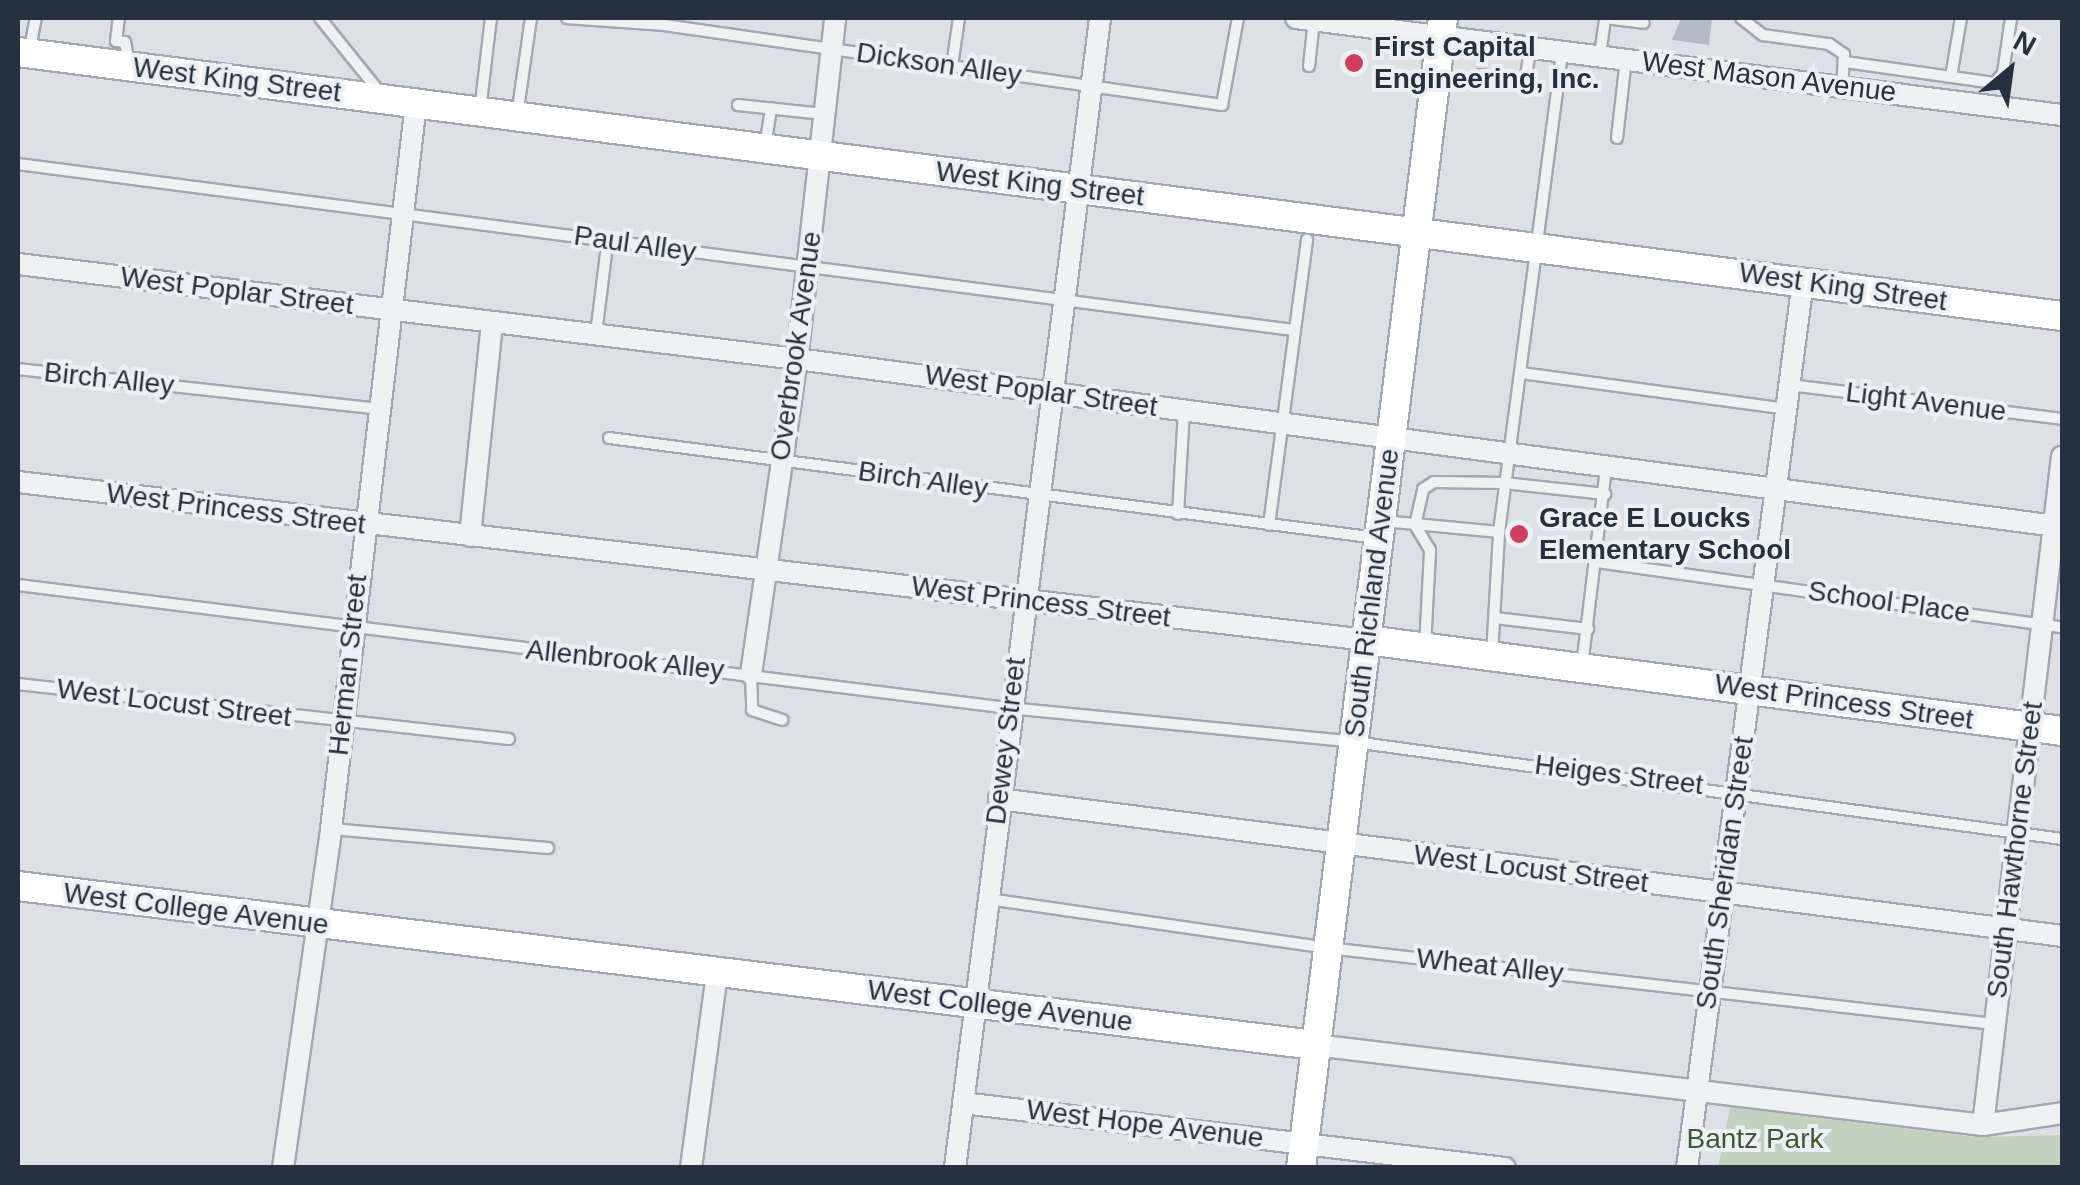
<!DOCTYPE html>
<html>
<head>
<meta charset="utf-8">
<style>
  body { margin:0 }
  #map { position:relative; width:2080px; height:1185px; overflow:hidden; background:#dde1e7; font-family:Arial,sans-serif }
  div>[style] { position:absolute }
  .green>* { inset:0; background:#c4d1be }
  .building>* { inset:0; background:#b4bbc4 }
  .roads { filter:drop-shadow(2px 0 #a2a8b1) drop-shadow(-2px 0 #a2a8b1) drop-shadow(0 2px #a2a8b1) drop-shadow(0 -2px #a2a8b1) }
  .lane>* { height:10px; margin:-5px; padding:0 5px; transform-origin:5px; border-radius:5px; background:#eff2f5 }
  .street>* { height:20px; margin:-10px; padding:0 10px; transform-origin:10px; border-radius:10px; background:#eff2f5 }
  .secondary>* { height:28px; margin:-14px; padding:0 14px; transform-origin:14px; border-radius:14px; background:#fff }
  .dots>* { width:28px; height:28px; translate:-50% -50%; box-sizing:border-box; border:5px solid #ecf0f5; border-radius:50% }
  span { translate:-50% -50%; white-space:nowrap; text-align:center; line-height:1.15; -webkit-text-stroke:8px #ecf0f5; paint-order:stroke }
  .poi-label { font-size:28px; color:#26303e; font-weight:700 }
  .left { translate:0 -50%; text-align:left }
  .street-label { font-size:28px; color:#26303e }
  .park-label { font-size:28px; color:#3d5a33 }
  .frame { position:absolute; inset:0; border:20px solid #26303e; pointer-events:none }
  .north { position:absolute; left:1960px; top:20px; width:100px; height:100px; -webkit-text-stroke:8px #ecf0f5; paint-order:stroke; rotate:29deg; font-size:28px; font-weight:700; line-height:40px; text-align:center; color:#26303e }
  .north::after { content:''; display:block; margin:auto; width:35px; height:45px; background:#26303e; clip-path:polygon(50% 0,100% 100%,50% 72%,0 100%) }
</style>
</head>
<body>
<div id="map">
  <div class="green">
    <div style="clip-path:polygon(1730px 1107px,1975px 1137px,2062px 1135px,2062px 1167px,1718px 1167px)"></div>
  </div>
  <div class="building">
    <div style="clip-path:polygon(1681px 18px,1712px 18px,1709px 45px,1672px 40px)"></div>
  </div>
  <div class="roads">
    <div class="lane">
      <div style="left:320px;top:18px;width:99px;rotate:51.2deg"></div>
      <div style="left:567px;top:18px;width:97px;rotate:4.1deg"></div>
      <div style="left:664px;top:25px;width:564px;rotate:8.16deg"></div>
      <div style="left:1222px;top:105px;width:88px;rotate:-79.6deg"></div>
      <div style="left:1741px;top:18px;width:28px;rotate:38deg"></div>
      <div style="left:1763px;top:35px;width:67px;rotate:7.8deg"></div>
      <div style="left:1829px;top:44px;width:18px;rotate:34deg"></div>
      <div style="left:1844px;top:54px;width:33px;rotate:93deg"></div>
      <div style="left:116px;top:41px;width:9px;rotate:6deg"></div>
      <div style="left:125px;top:42px;width:20px;rotate:79deg"></div>
      <div style="left:116px;top:41px;width:23px;rotate:-83deg"></div>
      <div style="left:29px;top:53px;width:36px;rotate:-79deg"></div>
      <div style="left:1600px;top:55px;width:37px;rotate:-82deg"></div>
      <div style="left:1605px;top:18px;width:39px;rotate:7deg"></div>
      <div style="left:1845px;top:62px;width:151px;rotate:8deg"></div>
      <div style="left:1995px;top:83px;width:13px;rotate:-51deg"></div>
      <div style="left:2003px;top:73px;width:56px;rotate:-81.7deg"></div>
      <div style="left:952px;top:66px;width:49px;rotate:-81.7deg"></div>
      <div style="left:1309px;top:66px;width:46px;rotate:-83.8deg"></div>
      <div style="left:1480px;top:75px;width:46px;rotate:8.8deg"></div>
      <div style="left:1525px;top:82px;width:36px;rotate:-81deg"></div>
      <div style="left:1951px;top:77px;width:60px;rotate:-80.4deg"></div>
      <div style="left:738px;top:105px;width:86px;rotate:6deg"></div>
      <div style="left:480px;top:111px;width:94px;rotate:-83.3deg"></div>
      <div style="left:517px;top:116px;width:99px;rotate:-81.9deg"></div>
      <div style="left:1617px;top:138px;width:80px;rotate:-83.5deg"></div>
      <div style="left:765px;top:147px;width:39px;rotate:-81deg"></div>
      <div style="left:18px;top:164px;width:1286px;rotate:7.42deg"></div>
      <div style="left:596px;top:334px;width:81px;rotate:-82.9deg"></div>
      <div style="left:18px;top:369px;width:363px;rotate:6.3deg"></div>
      <div style="left:1521px;top:373px;width:268px;rotate:7.7deg"></div>
      <div style="left:1790px;top:385px;width:274px;rotate:7.1deg"></div>
      <div style="left:609px;top:438px;width:774px;rotate:7.42deg"></div>
      <div style="left:1178px;top:514px;width:103px;rotate:-86.7deg"></div>
      <div style="left:1383px;top:521px;width:117px;rotate:5.4deg"></div>
      <div style="left:1499px;top:532px;width:485px;rotate:-82.5deg"></div>
      <div style="left:1269px;top:525px;width:288px;rotate:-82.4deg"></div>
      <div style="left:1597px;top:562px;width:470px;rotate:8deg"></div>
      <div style="left:18px;top:585px;width:999px;rotate:7.08deg"></div>
      <div style="left:1009px;top:708px;width:347px;rotate:5.6deg"></div>
      <div style="left:1354px;top:742px;width:715px;rotate:7.8deg"></div>
      <div style="left:1495px;top:618px;width:94px;rotate:6.7deg"></div>
      <div style="left:1425px;top:647px;width:97px;rotate:-87deg"></div>
      <div style="left:1430px;top:550px;width:29px;rotate:-121deg"></div>
      <div style="left:1415px;top:525px;width:37px;rotate:-77deg"></div>
      <div style="left:1423px;top:489px;width:13px;rotate:-32deg"></div>
      <div style="left:1434px;top:482px;width:70px;rotate:0.8deg"></div>
      <div style="left:1504px;top:483px;width:102px;rotate:6.2deg"></div>
      <div style="left:1492px;top:655px;width:123px;rotate:-86.7deg"></div>
      <div style="left:1582px;top:666px;width:200px;rotate:-83.1deg"></div>
      <div style="left:751px;top:674px;width:36px;rotate:88deg"></div>
      <div style="left:752px;top:710px;width:32px;rotate:18deg"></div>
      <div style="left:18px;top:684px;width:494px;rotate:6.4deg"></div>
      <div style="left:331px;top:829px;width:218px;rotate:5deg"></div>
      <div style="left:988px;top:899px;width:344px;rotate:8.2deg"></div>
      <div style="left:1328px;top:948px;width:670px;rotate:6.51deg"></div>
    </div>
    <div class="street">
      <div style="left:1296px;top:18px;width:772px;rotate:7.22deg"></div>
      <div style="left:18px;top:264px;width:785px;rotate:6.95deg"></div>
      <div style="left:797px;top:359px;width:1276px;rotate:7.56deg"></div>
      <div style="left:18px;top:482px;width:1358px;rotate:6.68deg"></div>
      <div style="left:470px;top:536px;width:214px;rotate:-84.1deg"></div>
      <div style="left:751px;top:674px;width:318px;rotate:-81.7deg"></div>
      <div style="left:797px;top:359px;width:343px;rotate:-83.6deg"></div>
      <div style="left:999px;top:799px;width:1072px;rotate:7.34deg"></div>
      <div style="left:1315px;top:1045px;width:673px;rotate:6.83deg"></div>
      <div style="left:1983px;top:1125px;width:80px;rotate:-8.6deg"></div>
      <div style="left:963px;top:1103px;width:546px;rotate:6.84deg"></div>
      <div style="left:1983px;top:1125px;width:673px;rotate:-83.26deg"></div>
      <div style="left:283px;top:1168px;width:342px;rotate:-81.9deg"></div>
      <div style="left:331px;top:829px;width:731px;rotate:-83.32deg"></div>
      <div style="left:691px;top:1168px;width:198px;rotate:-82.4deg"></div>
      <div style="left:955px;top:1168px;width:1159px;rotate:-82.81deg"></div>
      <div style="left:1687px;top:1168px;width:895px;rotate:-82.55deg"></div>
    </div>
    <div class="secondary">
      <div style="left:18px;top:52px;width:2061px;rotate:7.36deg"></div>
      <div style="left:1367px;top:640px;width:701px;rotate:7.46deg"></div>
      <div style="left:18px;top:886px;width:1307px;rotate:6.99deg"></div>
      <div style="left:1301px;top:1168px;width:1159px;rotate:-82.96deg"></div>
    </div>
  </div>
  <div class="dots">
    <div style="left:1354px;top:63px;background:#d03e5d"></div>
    <div style="left:1519px;top:534px;background:#d03e5d"></div>
  </div>
  <div class="poi-label">
    <span class="left" style="left:1374px;top:63px">First Capital<br>Engineering, Inc.</span>
    <span class="left" style="left:1539px;top:534px">Grace E Loucks<br>Elementary School</span>
  </div>
  <div class="street-label">
    <span style="left:939px;top:64px;rotate:8deg">Dickson Alley</span>
    <span style="left:1769px;top:77px;rotate:7deg">West Mason Avenue</span>
    <span style="left:237px;top:80px;rotate:7deg">West King Street</span>
    <span style="left:1040px;top:184px;rotate:7deg">West King Street</span>
    <span style="left:635px;top:244px;rotate:8deg">Paul Alley</span>
    <span style="left:1843px;top:287px;rotate:8deg">West King Street</span>
    <span style="left:237px;top:291px;rotate:7deg">West Poplar Street</span>
    <span style="left:796px;top:346px;rotate:-82deg">Overbrook Avenue</span>
    <span style="left:109px;top:379px;rotate:6deg">Birch Alley</span>
    <span style="left:1041px;top:391px;rotate:8deg">West Poplar Street</span>
    <span style="left:1926px;top:402px;rotate:7deg">Light Avenue</span>
    <span style="left:923px;top:480px;rotate:8deg">Birch Alley</span>
    <span style="left:236px;top:509px;rotate:7deg">West Princess Street</span>
    <span style="left:1372px;top:593px;rotate:-83deg">South Richland Avenue</span>
    <span style="left:1041px;top:602px;rotate:7deg">West Princess Street</span>
    <span style="left:1889px;top:602px;rotate:8deg">School Place</span>
    <span style="left:625px;top:660px;rotate:6deg">Allenbrook Alley</span>
    <span style="left:348px;top:665px;rotate:-84deg">Herman Street</span>
    <span style="left:1844px;top:702px;rotate:8deg">West Princess Street</span>
    <span style="left:174px;top:703px;rotate:7deg">West Locust Street</span>
    <span style="left:1006px;top:741px;rotate:-83deg">Dewey Street</span>
    <span style="left:1619px;top:775px;rotate:7deg">Heiges Street</span>
    <span style="left:2015px;top:850px;rotate:-83deg">South Hawthorne Street</span>
    <span style="left:1531px;top:869px;rotate:7deg">West Locust Street</span>
    <span style="left:1725px;top:873px;rotate:-82deg">South Sheridan Street</span>
    <span style="left:196px;top:909px;rotate:7deg">West College Avenue</span>
    <span style="left:1490px;top:966px;rotate:6deg">Wheat Alley</span>
    <span style="left:1000px;top:1006px;rotate:7deg">West College Avenue</span>
    <span style="left:1145px;top:1124px;rotate:7deg">West Hope Avenue</span>
  </div>
  <div class="park-label">
    <span style="left:1755px;top:1139px">Bantz Park</span>
  </div>
  <div class="frame"></div>
  <div class="north">N</div>
</div>
</body>
</html>
